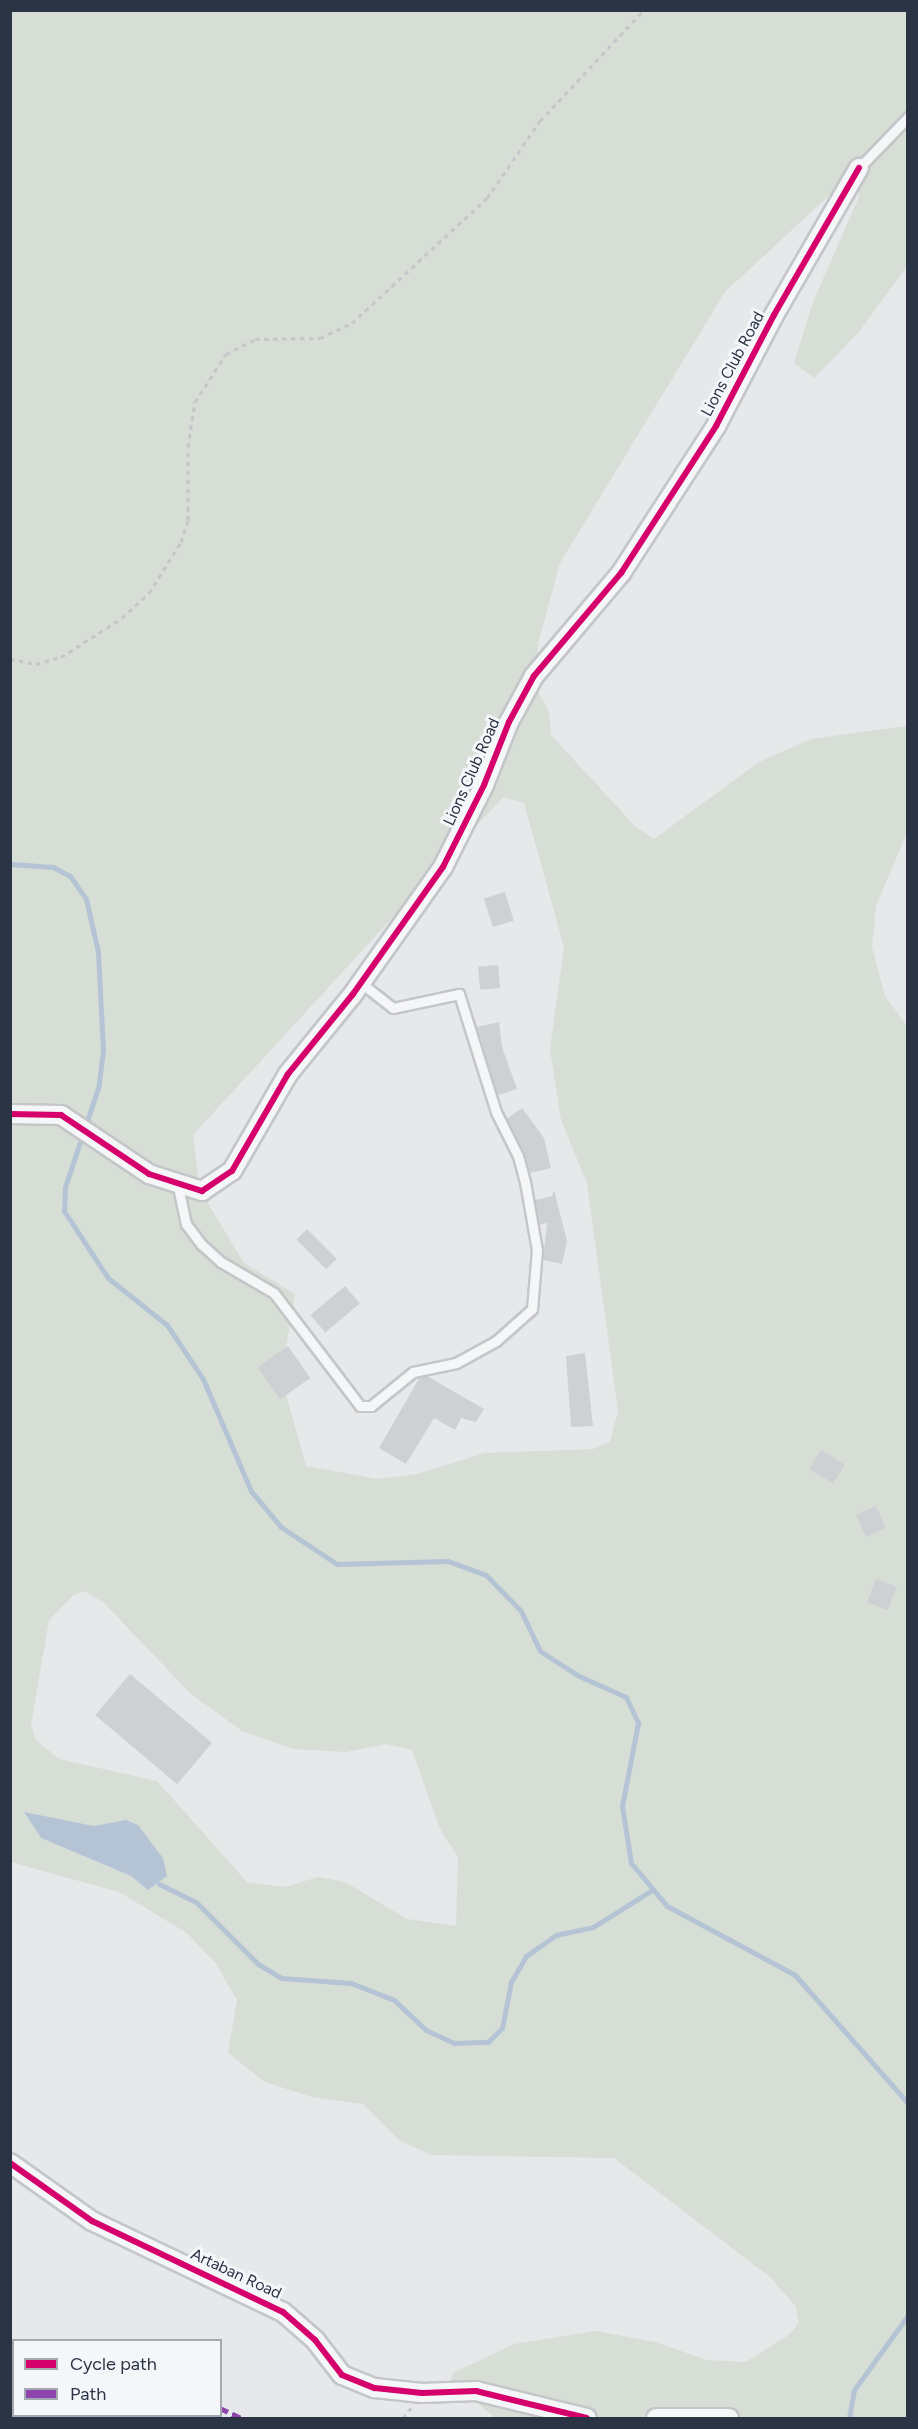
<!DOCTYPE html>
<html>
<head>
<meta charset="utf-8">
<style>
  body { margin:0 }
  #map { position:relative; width:918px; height:2429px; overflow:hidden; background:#e6e8ea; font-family:Figtree,sans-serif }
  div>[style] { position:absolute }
  .green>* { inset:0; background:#d6ded6 }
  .water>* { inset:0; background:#b4c4d5 }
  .stream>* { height:5px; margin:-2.5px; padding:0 2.5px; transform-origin:2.5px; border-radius:2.5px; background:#b4c4d5 }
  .building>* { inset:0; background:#ced0d3; transform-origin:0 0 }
  .path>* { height:3px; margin-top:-1.5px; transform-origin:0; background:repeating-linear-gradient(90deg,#c5c6ca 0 4.5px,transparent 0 9px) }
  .roads { filter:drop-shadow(2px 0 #c4c6c8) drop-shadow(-2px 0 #c4c6c8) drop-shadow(0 2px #c4c6c8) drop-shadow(0 -2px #c4c6c8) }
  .service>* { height:9px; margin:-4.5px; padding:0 4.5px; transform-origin:4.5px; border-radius:4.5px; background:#f5f6f7 }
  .minor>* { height:18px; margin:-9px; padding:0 9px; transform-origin:9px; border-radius:9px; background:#f5f6f7 }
  .quiet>* { height:4.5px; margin-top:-2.25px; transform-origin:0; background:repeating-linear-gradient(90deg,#8e44ad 0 9px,transparent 0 13.5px) }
  .cycleway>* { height:6px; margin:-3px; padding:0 3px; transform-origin:3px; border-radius:3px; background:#d6006c }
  span { translate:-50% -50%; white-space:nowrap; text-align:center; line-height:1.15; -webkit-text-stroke:6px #f4f6f9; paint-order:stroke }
  .street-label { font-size:16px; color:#2b3445 }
  .frame { position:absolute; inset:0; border:12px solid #2b3445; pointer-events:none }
  .legend { position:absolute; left:12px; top:2339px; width:210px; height:78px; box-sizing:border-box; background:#f4f6f9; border:2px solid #a4a8b1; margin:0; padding:8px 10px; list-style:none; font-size:18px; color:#2b3445 }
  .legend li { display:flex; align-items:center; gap:12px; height:30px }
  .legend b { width:30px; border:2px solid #a4a8b1 }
</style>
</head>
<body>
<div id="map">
  <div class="green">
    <div style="clip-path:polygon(evenodd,10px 11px,907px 11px,907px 266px,859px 332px,814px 378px,794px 363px,813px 302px,858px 199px,862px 165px,725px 292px,560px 563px,538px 644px,534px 685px,549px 711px,551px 735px,635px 826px,654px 839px,759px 762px,811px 739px,907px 726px,907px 833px,876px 906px,872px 947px,885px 996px,908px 1027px,907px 2418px,495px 2418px,451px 2380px,453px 2373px,514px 2344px,596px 2331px,655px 2342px,707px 2360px,746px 2362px,790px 2334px,799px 2323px,796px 2307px,770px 2277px,614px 2158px,431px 2155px,399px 2140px,363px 2104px,312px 2097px,265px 2082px,228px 2053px,237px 2000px,216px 1964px,187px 1933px,119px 1892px,11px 1862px,10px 11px,503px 797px,524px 803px,564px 947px,550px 1049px,561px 1120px,587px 1183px,618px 1411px,610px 1442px,593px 1449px,485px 1453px,417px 1474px,378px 1479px,306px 1466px,286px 1394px,286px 1347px,295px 1294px,244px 1263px,200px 1190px,193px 1135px,503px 797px,10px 11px,85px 1591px,104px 1603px,191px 1694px,242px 1731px,293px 1749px,346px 1752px,386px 1744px,412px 1750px,440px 1829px,458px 1857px,456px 1926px,407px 1919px,345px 1882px,318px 1877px,285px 1887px,247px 1882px,157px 1781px,59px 1759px,36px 1740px,31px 1725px,49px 1620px,73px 1595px,85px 1591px,10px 11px,24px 1813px,94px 1826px,148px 1890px,131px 1876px,41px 1838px,24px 1813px)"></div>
    <div style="clip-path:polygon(10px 2363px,14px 2416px,88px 2418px,11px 2418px)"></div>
  </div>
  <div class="water">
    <div style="clip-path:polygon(24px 1812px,94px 1826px,126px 1820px,138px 1825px,163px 1858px,167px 1876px,148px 1890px,131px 1876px,41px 1838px)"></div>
  </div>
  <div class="stream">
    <div style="left:10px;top:864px;width:43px;rotate:4deg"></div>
    <div style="left:53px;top:867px;width:19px;rotate:28deg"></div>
    <div style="left:70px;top:876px;width:28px;rotate:55deg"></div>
    <div style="left:86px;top:899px;width:54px;rotate:77.2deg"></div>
    <div style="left:98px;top:952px;width:98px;rotate:87.1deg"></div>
    <div style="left:103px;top:1050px;width:35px;rotate:97deg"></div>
    <div style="left:99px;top:1085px;width:108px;rotate:108.4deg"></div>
    <div style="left:65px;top:1187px;width:24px;rotate:92deg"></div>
    <div style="left:64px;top:1211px;width:80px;rotate:56.7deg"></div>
    <div style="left:108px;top:1278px;width:75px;rotate:38.5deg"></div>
    <div style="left:167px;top:1325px;width:65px;rotate:56.3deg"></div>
    <div style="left:203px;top:1379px;width:122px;rotate:66.8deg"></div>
    <div style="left:251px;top:1491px;width:47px;rotate:50.2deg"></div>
    <div style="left:281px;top:1527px;width:67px;rotate:33.5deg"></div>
    <div style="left:337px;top:1564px;width:111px;rotate:-1.5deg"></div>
    <div style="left:448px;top:1561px;width:40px;rotate:20.2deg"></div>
    <div style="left:486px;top:1575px;width:50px;rotate:45.8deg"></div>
    <div style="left:521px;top:1611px;width:44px;rotate:64.6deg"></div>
    <div style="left:540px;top:1651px;width:46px;rotate:32.7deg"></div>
    <div style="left:579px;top:1676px;width:51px;rotate:24.1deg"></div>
    <div style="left:626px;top:1697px;width:29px;rotate:65deg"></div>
    <div style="left:638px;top:1723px;width:85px;rotate:100.9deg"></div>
    <div style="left:622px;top:1806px;width:58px;rotate:81deg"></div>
    <div style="left:631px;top:1863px;width:56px;rotate:50.1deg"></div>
    <div style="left:667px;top:1906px;width:145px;rotate:28.3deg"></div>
    <div style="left:795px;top:1975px;width:171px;rotate:48.6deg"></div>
    <div style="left:159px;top:1884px;width:41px;rotate:25.9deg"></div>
    <div style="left:196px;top:1902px;width:88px;rotate:45deg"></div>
    <div style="left:258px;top:1964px;width:27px;rotate:31deg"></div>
    <div style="left:281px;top:1978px;width:70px;rotate:4.1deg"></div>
    <div style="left:351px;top:1983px;width:46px;rotate:21.6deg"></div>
    <div style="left:394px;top:2000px;width:44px;rotate:43.2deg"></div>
    <div style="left:426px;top:2030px;width:31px;rotate:25deg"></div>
    <div style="left:454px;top:2043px;width:34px;rotate:-2deg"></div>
    <div style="left:488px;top:2042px;width:20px;rotate:-45deg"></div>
    <div style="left:502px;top:2028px;width:47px;rotate:-78.9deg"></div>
    <div style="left:511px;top:1982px;width:30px;rotate:-60deg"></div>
    <div style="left:526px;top:1956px;width:37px;rotate:-35deg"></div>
    <div style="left:556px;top:1935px;width:38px;rotate:-12deg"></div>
    <div style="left:593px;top:1927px;width:70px;rotate:-32.1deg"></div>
    <div style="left:849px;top:2418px;width:28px;rotate:-80deg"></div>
    <div style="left:854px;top:2390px;width:92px;rotate:-54.2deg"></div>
  </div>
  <div class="building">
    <div style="left:505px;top:892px;width:30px;height:22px;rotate:73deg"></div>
    <div style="left:498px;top:965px;width:23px;height:20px;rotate:85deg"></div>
    <div style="clip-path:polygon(499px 1022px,502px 1047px,517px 1089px,498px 1095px,477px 1027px)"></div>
    <div style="clip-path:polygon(522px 1108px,544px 1138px,551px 1168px,530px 1173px,507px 1119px)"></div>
    <div style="clip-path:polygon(554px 1190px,567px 1241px,562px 1264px,543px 1260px,547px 1223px,539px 1225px,535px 1200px,552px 1196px)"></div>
    <div style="left:307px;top:1229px;width:42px;height:15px;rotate:45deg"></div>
    <div style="left:345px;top:1286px;width:23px;height:45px;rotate:50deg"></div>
    <div style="left:288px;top:1346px;width:39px;height:37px;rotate:55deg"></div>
    <div style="clip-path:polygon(585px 1353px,593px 1426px,571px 1427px,566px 1356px)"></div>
    <div style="clip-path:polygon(427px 1376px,484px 1409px,476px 1422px,461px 1418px,455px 1430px,434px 1418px,406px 1464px,379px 1448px,420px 1377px)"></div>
    <div style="left:821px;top:1450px;width:28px;height:22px;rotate:32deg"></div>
    <div style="left:876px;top:1506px;width:24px;height:22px;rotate:66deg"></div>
    <div style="left:876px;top:1579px;width:22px;height:25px;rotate:21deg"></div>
    <div style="left:130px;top:1674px;width:107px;height:54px;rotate:40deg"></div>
  </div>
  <div class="path">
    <div style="left:10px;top:659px;width:26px;rotate:11deg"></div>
    <div style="left:36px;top:664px;width:26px;rotate:-16deg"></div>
    <div style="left:61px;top:657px;width:72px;rotate:-32.6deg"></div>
    <div style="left:122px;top:618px;width:37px;rotate:-43deg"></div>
    <div style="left:149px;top:593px;width:60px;rotate:-57.9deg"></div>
    <div style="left:181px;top:542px;width:23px;rotate:-72deg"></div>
    <div style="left:188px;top:520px;width:73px;rotate:-90deg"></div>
    <div style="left:188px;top:447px;width:46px;rotate:-81.2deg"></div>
    <div style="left:195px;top:402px;width:57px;rotate:-57.1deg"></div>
    <div style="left:226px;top:354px;width:33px;rotate:-27deg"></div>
    <div style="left:255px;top:339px;width:65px;rotate:-0.9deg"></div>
    <div style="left:320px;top:338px;width:35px;rotate:-25deg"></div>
    <div style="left:352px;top:323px;width:184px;rotate:-42.8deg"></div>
    <div style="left:487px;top:198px;width:93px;rotate:-55.5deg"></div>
    <div style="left:540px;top:121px;width:152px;rotate:-46.9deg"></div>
    <div style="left:403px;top:2418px;width:13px;rotate:-51deg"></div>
  </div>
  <div class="roads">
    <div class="service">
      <div style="left:859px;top:168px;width:71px;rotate:-46.1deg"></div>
      <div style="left:177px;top:1182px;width:43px;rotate:77.9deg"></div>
      <div style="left:186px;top:1224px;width:25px;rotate:53deg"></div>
      <div style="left:201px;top:1244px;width:27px;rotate:42deg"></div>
      <div style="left:221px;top:1262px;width:61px;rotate:30.3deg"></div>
      <div style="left:274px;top:1293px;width:142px;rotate:52.7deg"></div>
      <div style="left:360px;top:1406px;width:11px"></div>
      <div style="left:371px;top:1406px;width:54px;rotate:-39deg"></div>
      <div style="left:413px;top:1372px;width:44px;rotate:-11.8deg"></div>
      <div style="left:456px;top:1363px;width:46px;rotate:-28.8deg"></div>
      <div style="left:496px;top:1341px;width:48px;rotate:-41.6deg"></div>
      <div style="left:532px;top:1309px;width:59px;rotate:-85.2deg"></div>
      <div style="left:537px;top:1250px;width:69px;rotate:-100deg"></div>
      <div style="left:525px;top:1182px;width:27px;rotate:-105deg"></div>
      <div style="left:518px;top:1156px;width:49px;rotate:-116.6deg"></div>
      <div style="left:496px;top:1112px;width:124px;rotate:-107.4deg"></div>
      <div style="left:459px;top:994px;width:67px;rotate:168deg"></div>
      <div style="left:393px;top:1008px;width:41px;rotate:-142deg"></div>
    </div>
    <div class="minor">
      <div style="left:10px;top:1114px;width:51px;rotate:1.1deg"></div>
      <div style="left:61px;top:1115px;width:106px;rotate:33.8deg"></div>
      <div style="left:149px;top:1174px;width:56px;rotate:17.8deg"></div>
      <div style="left:202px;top:1191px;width:36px;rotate:-34deg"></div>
      <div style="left:232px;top:1171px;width:112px;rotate:-60deg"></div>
      <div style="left:288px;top:1074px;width:103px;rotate:-50.9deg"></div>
      <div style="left:353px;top:994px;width:156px;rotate:-54.7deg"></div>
      <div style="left:443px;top:867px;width:92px;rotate:-63.4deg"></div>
      <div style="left:484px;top:785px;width:68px;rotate:-68.4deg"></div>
      <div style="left:509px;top:722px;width:52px;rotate:-61.5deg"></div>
      <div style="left:534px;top:676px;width:135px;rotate:-49.8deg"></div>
      <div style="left:621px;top:573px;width:175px;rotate:-57.1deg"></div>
      <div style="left:716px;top:426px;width:125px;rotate:-62.4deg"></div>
      <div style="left:774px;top:315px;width:170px;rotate:-60deg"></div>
      <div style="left:10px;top:2163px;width:100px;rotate:35.3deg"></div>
      <div style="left:92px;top:2221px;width:212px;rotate:25.5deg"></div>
      <div style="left:283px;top:2312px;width:43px;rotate:41.2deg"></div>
      <div style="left:315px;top:2340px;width:44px;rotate:52.4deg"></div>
      <div style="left:342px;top:2375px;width:35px;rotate:22deg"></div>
      <div style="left:375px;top:2388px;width:47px;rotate:6.1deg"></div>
      <div style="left:422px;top:2393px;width:54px;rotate:-2.1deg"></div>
      <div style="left:476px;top:2391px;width:114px;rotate:13.7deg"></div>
      <div style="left:656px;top:2418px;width:73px"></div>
    </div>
  </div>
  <div class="quiet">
    <div style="left:220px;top:2408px;width:23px;rotate:25deg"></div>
  </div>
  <div class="cycleway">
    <div style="left:10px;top:1114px;width:51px;rotate:1.1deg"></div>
    <div style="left:61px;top:1115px;width:106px;rotate:33.8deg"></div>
    <div style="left:149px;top:1174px;width:56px;rotate:17.8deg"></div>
    <div style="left:202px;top:1191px;width:36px;rotate:-34deg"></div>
    <div style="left:232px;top:1171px;width:112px;rotate:-60deg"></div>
    <div style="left:288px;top:1074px;width:103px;rotate:-50.9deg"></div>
    <div style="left:353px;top:994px;width:156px;rotate:-54.7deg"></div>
    <div style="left:443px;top:867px;width:92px;rotate:-63.4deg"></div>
    <div style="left:484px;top:785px;width:68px;rotate:-68.4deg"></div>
    <div style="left:509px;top:722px;width:52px;rotate:-61.5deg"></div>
    <div style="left:534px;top:676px;width:135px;rotate:-49.8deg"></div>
    <div style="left:621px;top:573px;width:175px;rotate:-57.1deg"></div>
    <div style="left:716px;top:426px;width:125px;rotate:-62.4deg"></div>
    <div style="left:774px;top:315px;width:170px;rotate:-60deg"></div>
    <div style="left:10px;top:2163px;width:100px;rotate:35.3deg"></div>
    <div style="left:92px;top:2221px;width:212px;rotate:25.5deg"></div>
    <div style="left:283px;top:2312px;width:43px;rotate:41.2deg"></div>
    <div style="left:315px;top:2340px;width:44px;rotate:52.4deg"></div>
    <div style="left:342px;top:2375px;width:35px;rotate:22deg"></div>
    <div style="left:375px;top:2388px;width:47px;rotate:6.1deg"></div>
    <div style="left:422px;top:2393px;width:54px;rotate:-2.1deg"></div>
    <div style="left:476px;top:2391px;width:114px;rotate:13.7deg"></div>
  </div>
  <div class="street-label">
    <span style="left:733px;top:364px;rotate:-62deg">Lions Club Road</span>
    <span style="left:472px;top:772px;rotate:-66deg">Lions Club Road</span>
    <span style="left:236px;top:2274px;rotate:25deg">Artaban Road</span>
  </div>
  <div class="frame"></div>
  <ul class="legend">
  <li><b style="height:8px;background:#d6006c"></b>Cycle path</li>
  <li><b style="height:8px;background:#8e44ad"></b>Path</li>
  </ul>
</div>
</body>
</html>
